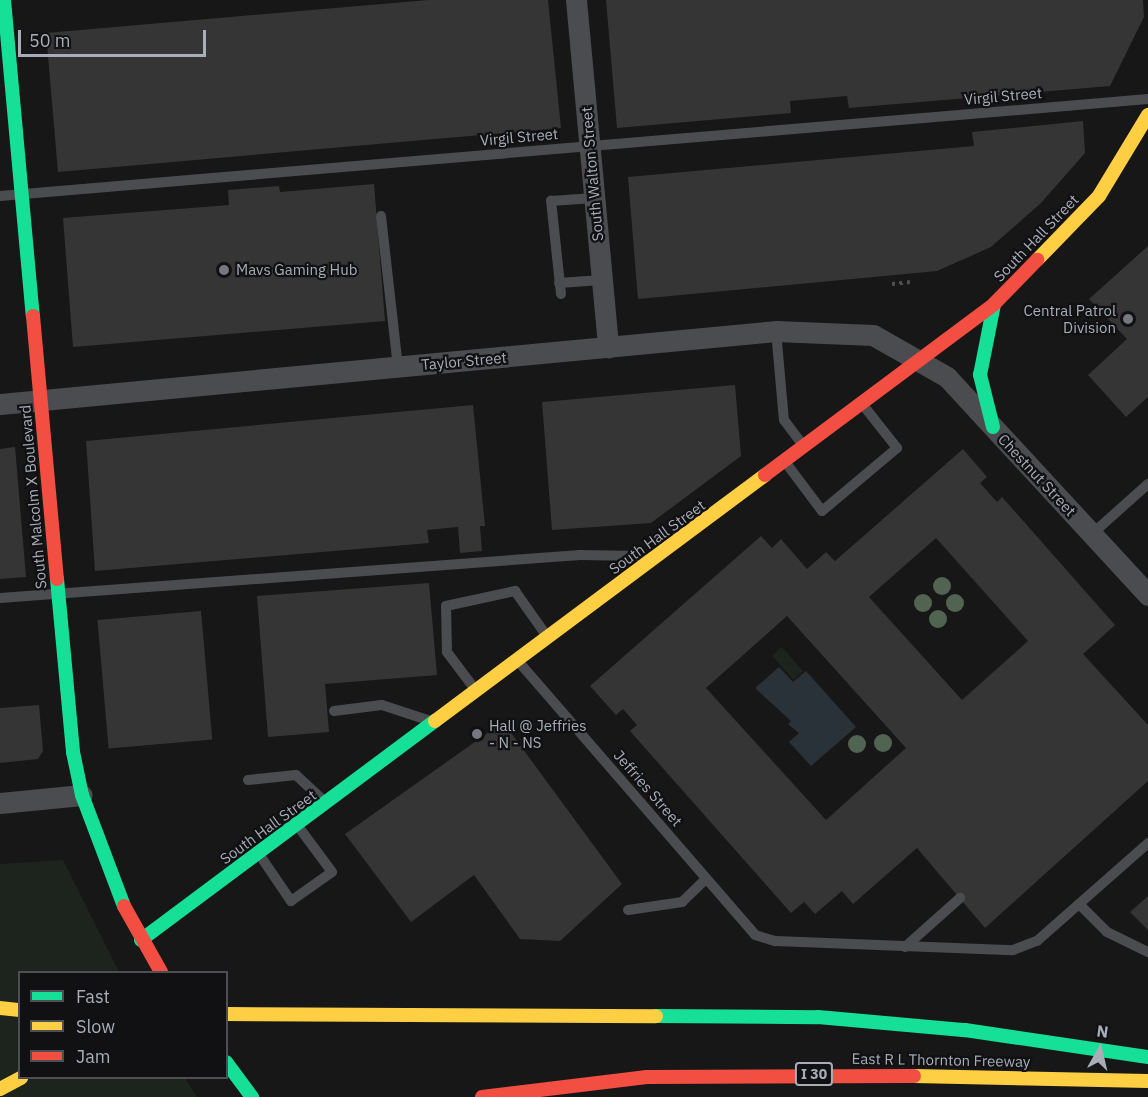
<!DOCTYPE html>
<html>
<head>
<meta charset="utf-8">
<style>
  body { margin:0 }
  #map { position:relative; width:1148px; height:1097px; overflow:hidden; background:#171717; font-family:"IBM Plex Sans",sans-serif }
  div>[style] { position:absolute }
  .green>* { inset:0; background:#1d241e; transform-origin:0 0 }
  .water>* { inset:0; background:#2a3239 }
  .building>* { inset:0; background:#353536; transform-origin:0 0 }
  .path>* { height:4px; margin-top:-2px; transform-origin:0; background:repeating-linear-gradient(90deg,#4d4e52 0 3px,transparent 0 7.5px) }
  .lane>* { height:10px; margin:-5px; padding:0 5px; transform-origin:5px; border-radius:5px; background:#4b4c50 }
  .street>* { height:21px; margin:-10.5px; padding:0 10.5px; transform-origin:10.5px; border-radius:10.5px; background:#4b4c50 }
  .fast>* { height:14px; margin:-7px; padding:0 7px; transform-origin:7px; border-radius:7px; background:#16e098 }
  .slow>* { height:14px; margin:-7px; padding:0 7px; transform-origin:7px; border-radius:7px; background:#ffcf43 }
  .jam>* { height:14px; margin:-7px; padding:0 7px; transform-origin:7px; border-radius:7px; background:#f24e42 }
  .trees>* { width:18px; height:18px; margin:-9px; border-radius:50%; background:#506451 }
  .dots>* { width:16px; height:16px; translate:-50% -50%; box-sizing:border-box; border:3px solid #111113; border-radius:50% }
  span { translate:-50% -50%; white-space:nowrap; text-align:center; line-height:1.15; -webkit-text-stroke:4.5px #111113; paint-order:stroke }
  .shield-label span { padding:2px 4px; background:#111113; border:2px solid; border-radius:4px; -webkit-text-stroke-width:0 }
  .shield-label { font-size:14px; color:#a8adb8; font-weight:700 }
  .street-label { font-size:15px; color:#a8adb8 }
  .poi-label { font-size:15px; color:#a8adb8 }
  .left { translate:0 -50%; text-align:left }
  .right { translate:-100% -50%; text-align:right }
  .legend { position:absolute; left:18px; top:971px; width:210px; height:108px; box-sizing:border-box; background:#111113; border:2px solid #4d4f55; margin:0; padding:8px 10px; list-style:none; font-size:18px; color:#a8adb8 }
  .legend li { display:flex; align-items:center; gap:12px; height:30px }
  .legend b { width:30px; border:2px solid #4d4f55 }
  .north { position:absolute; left:1070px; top:1019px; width:60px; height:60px; -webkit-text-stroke:4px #111113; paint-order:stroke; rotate:8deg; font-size:16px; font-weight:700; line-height:24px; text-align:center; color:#a8adb8 }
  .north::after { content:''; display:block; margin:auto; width:21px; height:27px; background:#a8adb8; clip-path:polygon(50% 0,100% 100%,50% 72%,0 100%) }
  .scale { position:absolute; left:18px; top:30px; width:188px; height:27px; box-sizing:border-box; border:3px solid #a8adb8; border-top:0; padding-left:8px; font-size:18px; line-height:21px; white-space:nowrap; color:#a8adb8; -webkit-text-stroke:4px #111113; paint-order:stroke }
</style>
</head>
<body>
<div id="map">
  <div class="green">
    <div style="left:782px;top:647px;width:32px;height:13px;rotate:49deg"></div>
    <div style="clip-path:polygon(63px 860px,119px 972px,20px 972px,20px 1078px,185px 1078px,197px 1097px,0 1097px,0 864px)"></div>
  </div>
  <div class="water">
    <div style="clip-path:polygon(779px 667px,793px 682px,806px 671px,856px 727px,811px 766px,789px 742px,799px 733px,788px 724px,791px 721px,755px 688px)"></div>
  </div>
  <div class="building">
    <div style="clip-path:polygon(428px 0,548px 0,561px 128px,58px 172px,46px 33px)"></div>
    <div style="clip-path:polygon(606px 0,1143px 0,1144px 17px,1110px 86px,849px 108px,847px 96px,790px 101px,791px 113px,617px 128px)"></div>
    <div style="clip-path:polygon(1083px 121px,1085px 153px,1041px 203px,991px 247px,937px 271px,638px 299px,628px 177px,974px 146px,972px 132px)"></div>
    <div style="clip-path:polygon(374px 184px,385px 321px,73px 347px,63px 218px,229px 205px,228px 190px,279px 186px,280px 192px)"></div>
    <div style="clip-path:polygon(1148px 246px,1148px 397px,1126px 417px,1088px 375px,1127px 339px,1089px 299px)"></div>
    <div style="clip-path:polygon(735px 385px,741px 456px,651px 523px,552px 530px,542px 402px)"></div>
    <div style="clip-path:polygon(473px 405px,485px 526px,480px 526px,482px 551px,460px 553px,458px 527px,427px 530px,429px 543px,95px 571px,86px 441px)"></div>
    <div style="clip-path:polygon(15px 447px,26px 577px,0 579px,0 449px)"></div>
    <div style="clip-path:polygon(evenodd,963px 449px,987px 477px,980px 483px,997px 502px,1002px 497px,1115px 625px,1083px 654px,1148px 725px,1148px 781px,985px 928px,917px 848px,853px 904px,842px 891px,815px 914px,804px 902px,791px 913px,630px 731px,637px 725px,623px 709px,616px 715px,590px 686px,761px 536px,772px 548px,781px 539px,807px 569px,826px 552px,835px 561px,963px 449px,936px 538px,1028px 641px,962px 700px,869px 597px,936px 538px,963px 449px,787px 616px,906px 748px,826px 820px,706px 688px,787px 616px)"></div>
    <div style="clip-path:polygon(429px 583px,437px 675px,325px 684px,329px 732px,268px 737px,257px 596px)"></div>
    <div style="left:201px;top:611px;width:129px;height:104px;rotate:85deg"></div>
    <div style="clip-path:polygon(39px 705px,43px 751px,38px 759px,0 763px,0 708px)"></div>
    <div style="clip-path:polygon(503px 722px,622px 884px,560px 941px,520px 939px,474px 875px,411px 922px,345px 834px)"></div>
    <div style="clip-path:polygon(1148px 896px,1148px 930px,1130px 912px)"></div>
  </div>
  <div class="path">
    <div style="left:892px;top:284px;width:19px;rotate:-6deg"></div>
  </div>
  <div class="lane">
    <div style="left:0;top:196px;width:1152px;rotate:-4.83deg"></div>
    <div style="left:381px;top:216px;width:152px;rotate:83.6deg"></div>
    <div style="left:559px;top:283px;width:42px;rotate:-4.1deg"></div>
    <div style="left:561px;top:294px;width:94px;rotate:-96.1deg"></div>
    <div style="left:551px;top:201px;width:43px;rotate:-4deg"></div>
    <div style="left:776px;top:331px;width:89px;rotate:84.9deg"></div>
    <div style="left:784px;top:420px;width:30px;rotate:53deg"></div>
    <div style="left:786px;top:463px;width:60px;rotate:53.1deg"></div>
    <div style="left:822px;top:511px;width:98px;rotate:-40deg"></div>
    <div style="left:897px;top:448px;width:55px;rotate:-128.3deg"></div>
    <div style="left:1092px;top:534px;width:75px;rotate:-41.8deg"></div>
    <div style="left:0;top:598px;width:582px;rotate:-4.24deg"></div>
    <div style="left:580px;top:555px;width:63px;rotate:0.9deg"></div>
    <div style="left:518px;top:661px;width:362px;rotate:49.1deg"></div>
    <div style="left:755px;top:935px;width:21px;rotate:17deg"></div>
    <div style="left:775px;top:941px;width:238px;rotate:2.2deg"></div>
    <div style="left:1013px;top:950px;width:26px;rotate:-21deg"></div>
    <div style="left:1037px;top:941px;width:148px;rotate:-41.4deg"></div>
    <div style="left:474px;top:688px;width:45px;rotate:-126.9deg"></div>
    <div style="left:447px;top:652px;width:46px;rotate:-91.2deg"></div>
    <div style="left:446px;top:606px;width:71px;rotate:-12.3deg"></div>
    <div style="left:515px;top:591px;width:54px;rotate:54.8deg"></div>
    <div style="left:334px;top:711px;width:48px;rotate:-7.1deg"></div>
    <div style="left:382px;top:705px;width:48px;rotate:18.1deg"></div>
    <div style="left:248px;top:780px;width:48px;rotate:-5.9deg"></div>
    <div style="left:296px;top:775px;width:37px;rotate:43deg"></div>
    <div style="left:259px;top:854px;width:57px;rotate:55.8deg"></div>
    <div style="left:291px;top:901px;width:50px;rotate:-35.3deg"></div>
    <div style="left:332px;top:872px;width:57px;rotate:-126.5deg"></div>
    <div style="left:1079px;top:904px;width:40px;rotate:45deg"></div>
    <div style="left:1107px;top:932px;width:46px;rotate:26deg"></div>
    <div style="left:628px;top:910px;width:55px;rotate:-8.4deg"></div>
    <div style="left:682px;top:902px;width:33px;rotate:-44deg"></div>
    <div style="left:905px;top:947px;width:74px;rotate:-41.7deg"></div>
  </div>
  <div class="street">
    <div style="left:576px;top:0;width:349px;rotate:84.7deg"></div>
    <div style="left:0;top:404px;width:779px;rotate:-5.37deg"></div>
    <div style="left:776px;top:331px;width:97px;rotate:2.4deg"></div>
    <div style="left:873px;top:335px;width:85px;rotate:29.6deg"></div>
    <div style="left:947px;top:377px;width:297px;rotate:47.3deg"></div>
    <div style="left:0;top:803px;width:82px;rotate:-5.6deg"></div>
  </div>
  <div class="fast">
    <div style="left:4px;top:0;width:317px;rotate:84.8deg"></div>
    <div style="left:993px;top:427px;width:54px;rotate:-104deg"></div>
    <div style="left:980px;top:375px;width:72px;rotate:-78.8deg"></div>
    <div style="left:57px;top:579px;width:174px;rotate:84.7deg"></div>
    <div style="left:73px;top:752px;width:44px;rotate:78.2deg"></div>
    <div style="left:82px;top:795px;width:119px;rotate:69.3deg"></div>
    <div style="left:141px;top:940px;width:367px;rotate:-36.7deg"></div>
    <div style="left:656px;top:1016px;width:162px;rotate:0.4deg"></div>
    <div style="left:818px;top:1017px;width:148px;rotate:5.1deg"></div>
    <div style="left:965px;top:1030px;width:185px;rotate:8.4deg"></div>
    <div style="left:226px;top:1062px;width:44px;rotate:53.4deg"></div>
  </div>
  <div class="slow">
    <div style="left:1037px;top:260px;width:89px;rotate:-45.9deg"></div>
    <div style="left:1099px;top:196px;width:95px;rotate:-58.8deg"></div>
    <div style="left:435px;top:721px;width:412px;rotate:-36.7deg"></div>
    <div style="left:0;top:1008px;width:20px;rotate:6deg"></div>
    <div style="left:226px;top:1014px;width:430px;rotate:0.3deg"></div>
    <div style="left:914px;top:1076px;width:234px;rotate:1.2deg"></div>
    <div style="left:0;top:1089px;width:24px;rotate:-28deg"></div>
  </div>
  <div class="jam">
    <div style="left:33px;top:316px;width:264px;rotate:84.8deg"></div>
    <div style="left:765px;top:475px;width:286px;rotate:-36.7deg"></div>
    <div style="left:994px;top:304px;width:62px;rotate:-45.7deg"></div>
    <div style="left:124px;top:906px;width:76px;rotate:60.7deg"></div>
    <div style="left:482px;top:1097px;width:166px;rotate:-6.9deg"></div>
    <div style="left:647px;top:1077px;width:267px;rotate:-0.2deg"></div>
  </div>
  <div class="trees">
    <div style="left:942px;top:586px"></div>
    <div style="left:923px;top:603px"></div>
    <div style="left:955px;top:603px"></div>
    <div style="left:938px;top:619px"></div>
    <div style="left:883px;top:743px"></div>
    <div style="left:857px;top:744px"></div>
  </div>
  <div class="dots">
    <div style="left:224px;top:270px;background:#757880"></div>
    <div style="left:1128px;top:319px;background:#757880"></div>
    <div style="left:477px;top:734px;background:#757880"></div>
  </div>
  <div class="shield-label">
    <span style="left:814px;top:1074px">I 30</span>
  </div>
  <div class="street-label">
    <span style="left:1003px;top:96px;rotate:-5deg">Virgil Street</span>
    <span style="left:519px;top:137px;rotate:-5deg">Virgil Street</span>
    <span style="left:592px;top:174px;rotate:-95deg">South Walton Street</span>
    <span style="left:1036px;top:238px;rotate:-46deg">South Hall Street</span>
    <span style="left:464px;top:361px;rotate:-5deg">Taylor Street</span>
    <span style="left:1037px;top:475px;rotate:47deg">Chestnut Street</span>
    <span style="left:33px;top:497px;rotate:-95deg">South Malcolm X Boulevard</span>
    <span style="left:657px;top:537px;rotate:-36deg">South Hall Street</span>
    <span style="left:648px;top:788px;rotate:49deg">Jeffries Street</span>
    <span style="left:268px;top:827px;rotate:-36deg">South Hall Street</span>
    <span style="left:941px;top:1060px;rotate:1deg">East R L Thornton Freeway</span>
  </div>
  <div class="poi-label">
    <span class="left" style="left:236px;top:270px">Mavs Gaming Hub</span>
    <span class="right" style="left:1116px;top:319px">Central Patrol<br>Division</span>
    <span class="left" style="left:489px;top:734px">Hall @ Jeffries<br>- N - NS</span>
  </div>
  <ul class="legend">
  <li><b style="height:8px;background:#16e098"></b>Fast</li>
  <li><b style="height:8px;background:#ffcf43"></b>Slow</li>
  <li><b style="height:8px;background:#f24e42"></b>Jam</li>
  </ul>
  <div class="north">N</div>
  <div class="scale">50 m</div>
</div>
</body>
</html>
